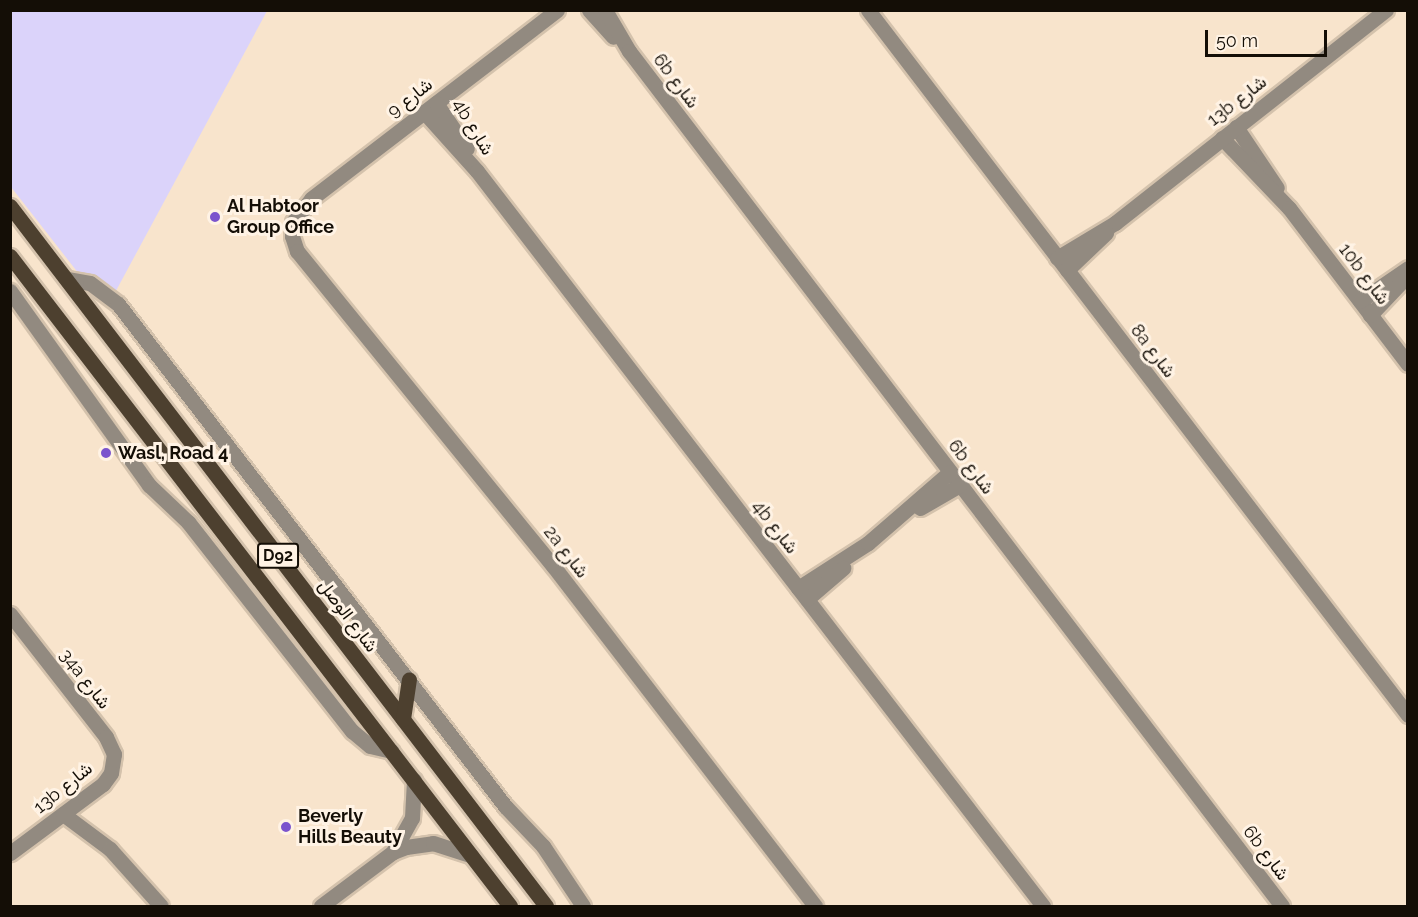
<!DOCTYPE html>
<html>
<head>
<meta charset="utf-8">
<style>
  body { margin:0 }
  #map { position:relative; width:1418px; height:917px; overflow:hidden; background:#f8e4cc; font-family:Raleway,Vazirmatn,sans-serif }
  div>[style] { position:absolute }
  .green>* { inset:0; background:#dbd3fa }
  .roads { filter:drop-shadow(2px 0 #d4c2ac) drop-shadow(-2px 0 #d4c2ac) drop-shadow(0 2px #d4c2ac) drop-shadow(0 -2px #d4c2ac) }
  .street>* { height:15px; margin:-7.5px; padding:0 7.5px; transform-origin:7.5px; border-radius:7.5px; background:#928a80 }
  .primary>* { height:15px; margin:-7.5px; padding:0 7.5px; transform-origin:7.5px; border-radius:7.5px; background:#4d402f }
  .dots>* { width:16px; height:16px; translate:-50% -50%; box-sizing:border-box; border:3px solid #fff3e5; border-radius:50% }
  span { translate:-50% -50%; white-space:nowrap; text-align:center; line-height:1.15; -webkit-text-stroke:6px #fff3e5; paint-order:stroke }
  .shield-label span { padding:2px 4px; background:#fff3e5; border:2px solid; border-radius:4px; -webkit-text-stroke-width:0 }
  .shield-label { font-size:16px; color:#140e06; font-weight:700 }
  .street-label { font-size:18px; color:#140e06 }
  .poi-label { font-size:18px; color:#140e06; font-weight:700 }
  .left { translate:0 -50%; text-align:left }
  .frame { position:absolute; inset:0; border:12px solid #140e06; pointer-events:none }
  .scale { position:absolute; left:1205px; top:30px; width:122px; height:27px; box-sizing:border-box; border:3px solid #140e06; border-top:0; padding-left:8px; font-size:18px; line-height:21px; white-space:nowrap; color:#140e06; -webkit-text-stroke:4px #fff3e5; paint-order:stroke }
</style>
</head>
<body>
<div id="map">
  <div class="green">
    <div style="clip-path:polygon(11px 11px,267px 11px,111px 300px,104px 306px,11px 187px)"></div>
  </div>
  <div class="roads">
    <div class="street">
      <div style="left:557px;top:10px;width:310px;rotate:142.5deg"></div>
      <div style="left:311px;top:199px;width:29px;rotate:128deg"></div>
      <div style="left:293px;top:222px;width:14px;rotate:94deg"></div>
      <div style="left:292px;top:236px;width:16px;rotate:72deg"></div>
      <div style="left:297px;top:251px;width:407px;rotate:50.9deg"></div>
      <div style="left:554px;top:567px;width:428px;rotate:52.4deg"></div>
      <div style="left:589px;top:10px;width:36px;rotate:48deg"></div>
      <div style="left:605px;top:10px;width:48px;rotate:59.7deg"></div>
      <div style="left:629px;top:51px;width:1076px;rotate:52.63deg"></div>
      <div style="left:868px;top:10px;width:888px;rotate:52.55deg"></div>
      <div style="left:436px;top:103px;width:55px;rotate:56deg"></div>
      <div style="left:424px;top:112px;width:79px;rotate:48.1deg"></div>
      <div style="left:477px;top:171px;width:928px;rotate:52.4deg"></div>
      <div style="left:1236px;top:127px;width:73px;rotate:56.1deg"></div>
      <div style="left:1222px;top:138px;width:97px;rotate:46.3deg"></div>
      <div style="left:1289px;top:208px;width:196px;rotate:52.7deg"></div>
      <div style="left:1057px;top:258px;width:68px;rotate:-31.1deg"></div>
      <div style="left:1115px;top:223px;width:345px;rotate:-38.2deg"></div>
      <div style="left:1067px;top:270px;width:54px;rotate:-43.5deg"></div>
      <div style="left:67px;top:279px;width:23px;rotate:10deg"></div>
      <div style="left:90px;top:283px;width:35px;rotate:37deg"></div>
      <div style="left:118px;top:304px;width:634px;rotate:52.37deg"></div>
      <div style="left:505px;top:806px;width:55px;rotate:46.5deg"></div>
      <div style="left:543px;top:846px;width:72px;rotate:56.3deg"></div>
      <div style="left:10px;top:291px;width:239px;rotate:54.4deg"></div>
      <div style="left:149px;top:485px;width:54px;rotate:43.5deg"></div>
      <div style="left:188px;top:522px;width:266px;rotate:51.9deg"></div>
      <div style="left:352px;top:731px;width:23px;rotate:40deg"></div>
      <div style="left:370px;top:746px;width:22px;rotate:13deg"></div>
      <div style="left:1360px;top:301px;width:58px;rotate:-34.5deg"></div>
      <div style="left:1370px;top:315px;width:54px;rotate:-46.5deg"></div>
      <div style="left:920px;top:508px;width:46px;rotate:-29.9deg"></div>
      <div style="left:798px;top:588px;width:83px;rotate:-32.7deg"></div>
      <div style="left:868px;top:543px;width:108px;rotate:-40.9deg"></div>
      <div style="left:807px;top:599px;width:48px;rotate:-40.7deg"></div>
      <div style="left:10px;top:614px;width:156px;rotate:52deg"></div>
      <div style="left:106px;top:737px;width:19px;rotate:65deg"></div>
      <div style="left:114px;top:754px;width:19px;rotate:99deg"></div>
      <div style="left:111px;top:773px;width:14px;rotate:126deg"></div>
      <div style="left:103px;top:784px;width:116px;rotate:143.4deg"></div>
      <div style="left:63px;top:814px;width:59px;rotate:36.7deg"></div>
      <div style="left:110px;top:849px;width:76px;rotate:48.2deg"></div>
      <div style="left:393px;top:852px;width:39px;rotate:-61deg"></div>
      <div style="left:412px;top:818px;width:38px;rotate:-87deg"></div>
      <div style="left:321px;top:906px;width:90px;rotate:-36.9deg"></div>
      <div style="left:393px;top:852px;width:14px;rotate:-21deg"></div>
      <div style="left:406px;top:847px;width:27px;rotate:-8deg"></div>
      <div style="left:433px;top:843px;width:40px;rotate:18deg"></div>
    </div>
    <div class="primary">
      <div style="left:10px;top:206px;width:882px;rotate:52.56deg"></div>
      <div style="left:10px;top:256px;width:820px;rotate:52.43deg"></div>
      <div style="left:403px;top:719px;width:40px;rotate:-81.5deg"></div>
    </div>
  </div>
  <div class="dots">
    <div style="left:215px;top:217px;background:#7b54cd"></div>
    <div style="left:106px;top:453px;background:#7b54cd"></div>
    <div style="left:286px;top:827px;background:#7b54cd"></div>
  </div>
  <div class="shield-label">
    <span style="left:278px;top:556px">D92</span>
  </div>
  <div class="street-label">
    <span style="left:676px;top:81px;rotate:53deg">6b شارع</span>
    <span style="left:410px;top:98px;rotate:-38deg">شارع 9</span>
    <span style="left:1237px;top:101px;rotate:-38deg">13b شارع</span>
    <span style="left:473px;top:127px;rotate:59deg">4b شارع</span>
    <span style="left:1364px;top:274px;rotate:53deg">10b شارع</span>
    <span style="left:1153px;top:351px;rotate:53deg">8a شارع</span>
    <span style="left:971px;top:467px;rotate:53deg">6b شارع</span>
    <span style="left:775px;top:527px;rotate:52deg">4b شارع</span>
    <span style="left:566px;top:552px;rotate:52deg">2a شارع</span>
    <span style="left:348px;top:616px;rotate:53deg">شارع الوصل</span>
    <span style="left:85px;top:679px;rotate:52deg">34a شارع</span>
    <span style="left:63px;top:788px;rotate:-39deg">13b شارع</span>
    <span style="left:1266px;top:853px;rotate:53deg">6b شارع</span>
  </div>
  <div class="poi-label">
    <span class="left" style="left:227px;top:217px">Al Habtoor<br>Group Office</span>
    <span class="left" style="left:118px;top:453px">Wasl, Road 4</span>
    <span class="left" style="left:298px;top:827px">Beverly<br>Hills Beauty</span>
  </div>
  <div class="frame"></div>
  <div class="scale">50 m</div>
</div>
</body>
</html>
